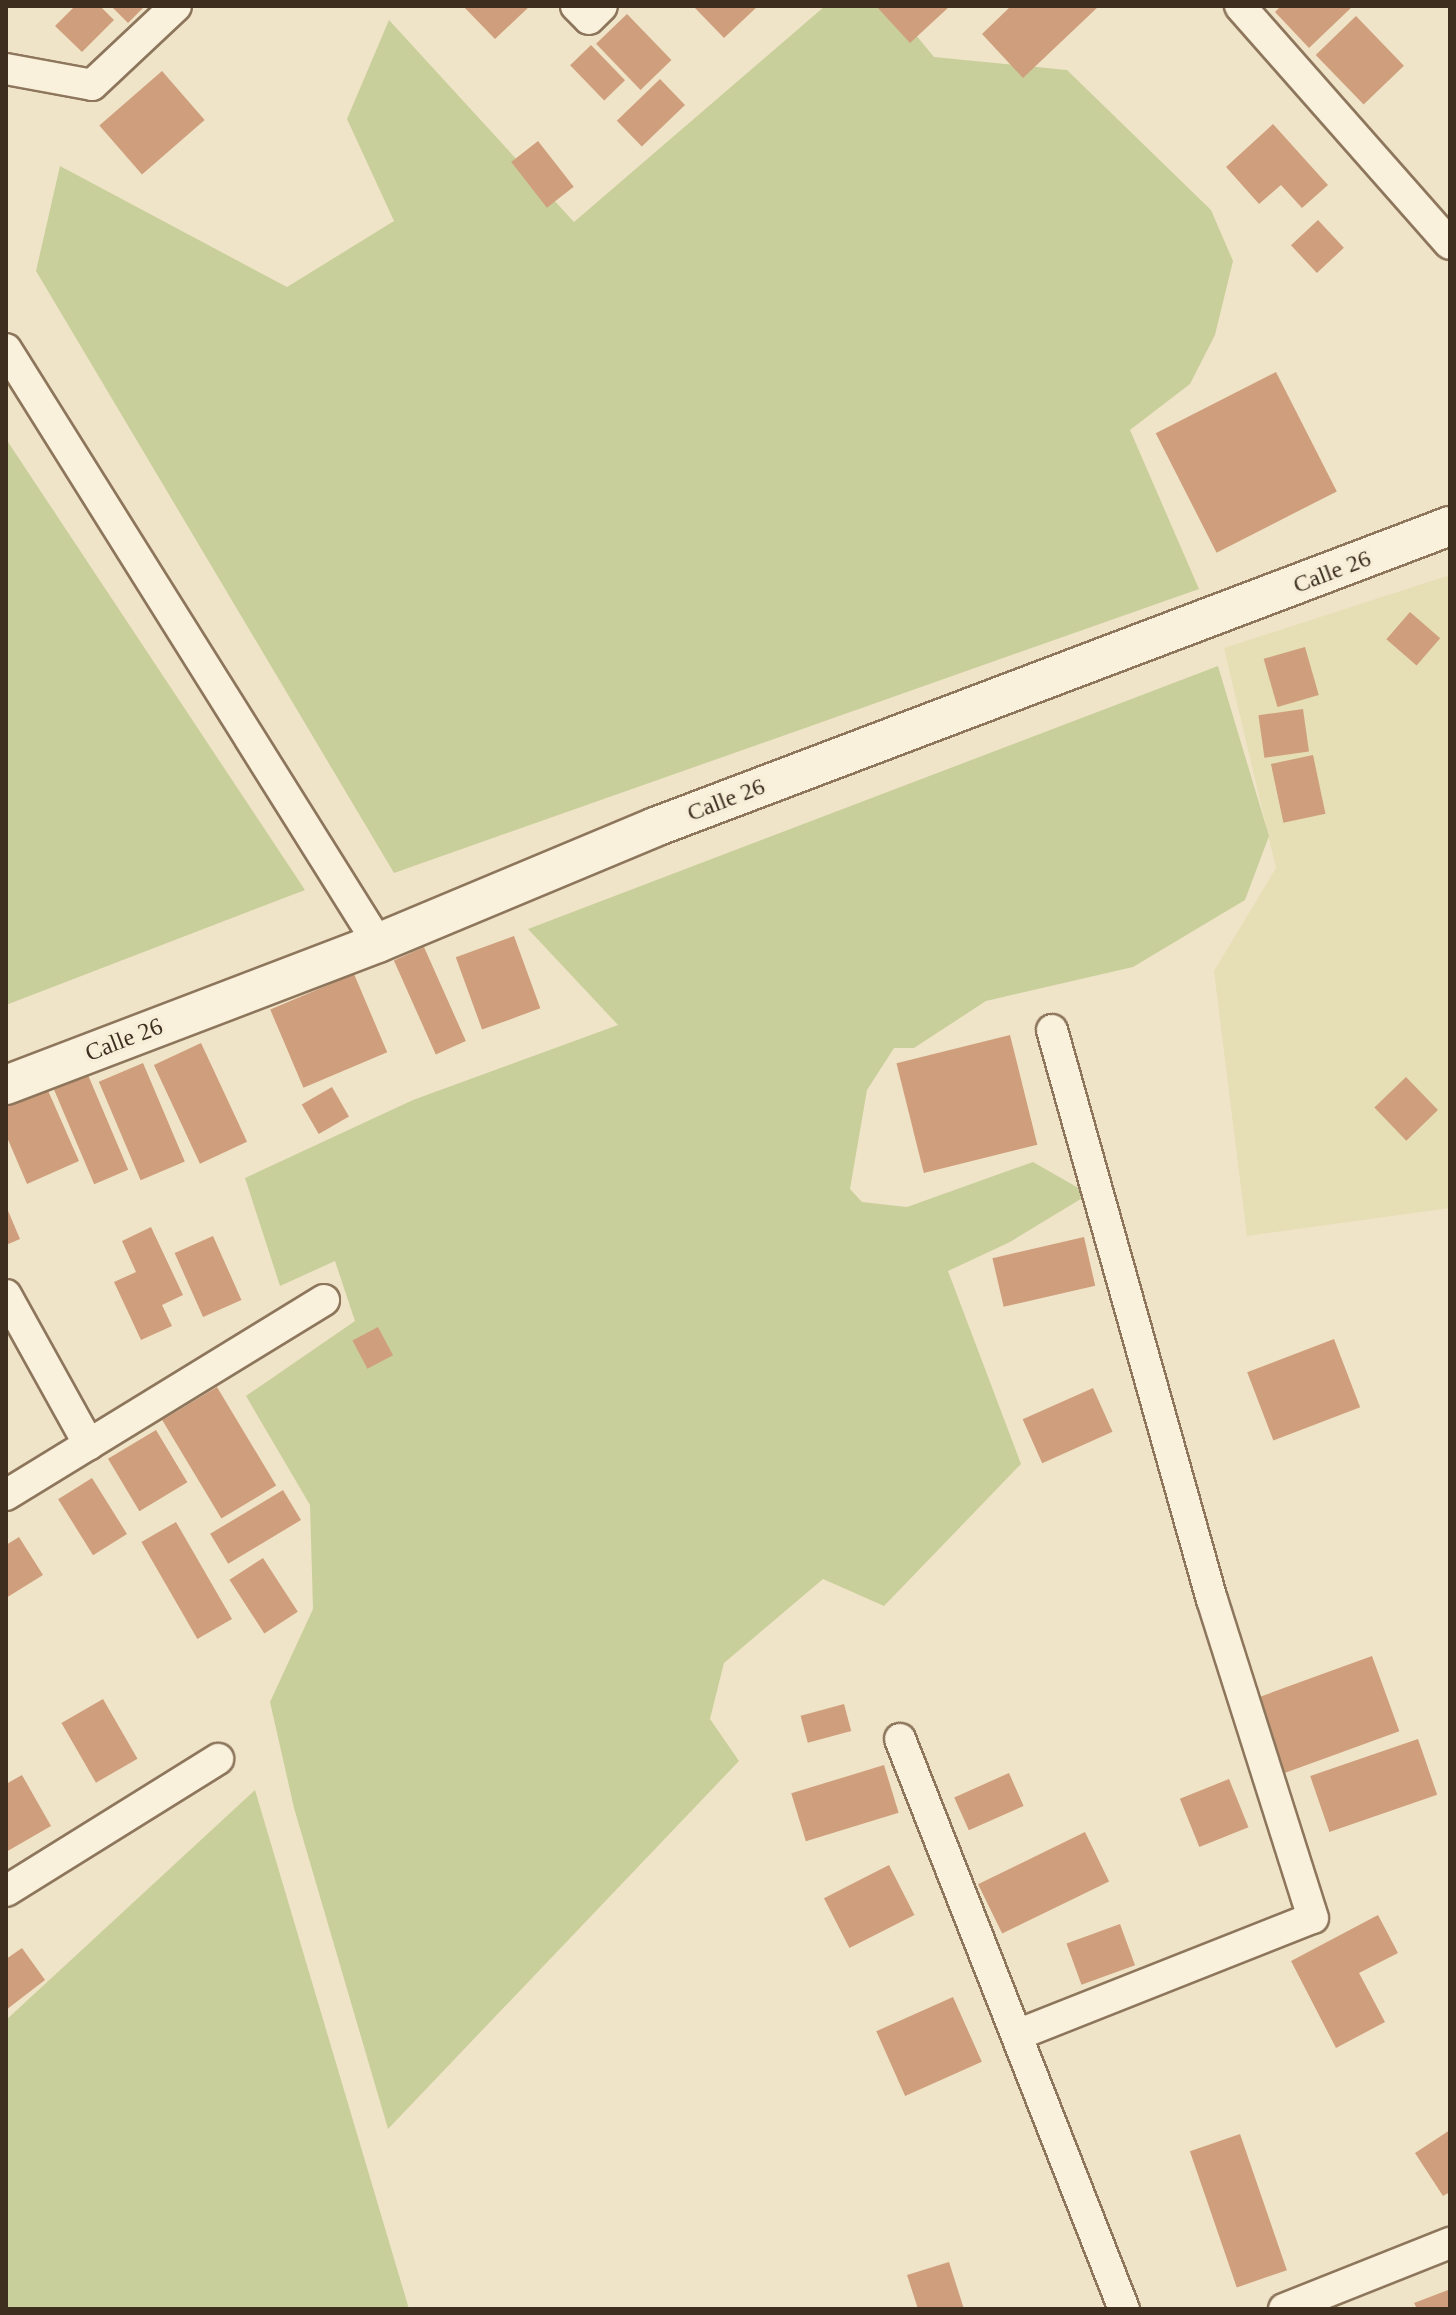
<!DOCTYPE html>
<html>
<head>
<meta charset="utf-8">
<style>
  body { margin:0 }
  #map { position:relative; width:1456px; height:2315px; overflow:hidden; background:#f0e4c8; font-family:"Times New Roman",serif }
  div>[style] { position:absolute }
  .farmland>* { inset:0; background:#e6deb5 }
  .green>* { inset:0; background:#c9cf9b }
  .building>* { inset:0; background:#cf9f7d; transform-origin:0 0 }
  .roads { filter:drop-shadow(2px 0 #8d765c) drop-shadow(-2px 0 #8d765c) drop-shadow(0 2px #8d765c) drop-shadow(0 -2px #8d765c) }
  .minor>* { height:30px; margin:-15px; padding:0 15px; transform-origin:15px; border-radius:15px; background:#faf1dc }
  .tertiary>* { height:38px; margin:-19px; padding:0 19px; transform-origin:19px; border-radius:19px; background:#faf1dc }
  span { translate:-50% -50%; white-space:nowrap; text-align:center; line-height:1.15; -webkit-text-stroke:7px #f7eed8; paint-order:stroke }
  .street-label { font-size:24px; color:#3d2e20 }
  .frame { position:absolute; inset:0; border:8px solid #3d2e20; pointer-events:none }
</style>
</head>
<body>
<div id="map">
  <div class="farmland">
    <div style="clip-path:polygon(1450px 575px,1450px 1208px,1247px 1236px,1214px 971px,1276px 868px,1224px 648px)"></div>
  </div>
  <div class="green">
    <div style="clip-path:polygon(825px 6px,892px 6px,934px 57px,1067px 70px,1211px 210px,1233px 261px,1215px 335px,1190px 384px,1130px 430px,1199px 589px,394px 873px,36px 271px,60px 166px,287px 287px,394px 221px,347px 119px,389px 20px,574px 222px)"></div>
    <div style="clip-path:polygon(6px 439px,305px 890px,6px 1005px)"></div>
    <div style="clip-path:polygon(1218px 666px,1269px 836px,1245px 900px,1133px 967px,986px 1001px,914px 1048px,894px 1048px,867px 1090px,850px 1189px,862px 1202px,907px 1207px,1033px 1162px,1089px 1194px,1010px 1242px,948px 1271px,1021px 1464px,884px 1606px,823px 1579px,724px 1663px,710px 1719px,739px 1761px,388px 2129px,294px 1808px,270px 1702px,313px 1609px,310px 1505px,246px 1396px,355px 1321px,335px 1261px,280px 1286px,245px 1178px,413px 1100px,618px 1025px,528px 929px)"></div>
    <div style="clip-path:polygon(255px 1790px,409px 2309px,6px 2309px,6px 2020px)"></div>
  </div>
  <div class="building">
    <div style="clip-path:polygon(75px 6px,100px 6px,114px 20px,82px 52px,55px 26px)"></div>
    <div style="clip-path:polygon(111px 6px,145px 6px,128px 23px)"></div>
    <div style="clip-path:polygon(463px 6px,530px 6px,495px 39px)"></div>
    <div style="clip-path:polygon(693px 6px,758px 6px,724px 38px)"></div>
    <div style="clip-path:polygon(876px 6px,950px 6px,910px 43px)"></div>
    <div style="clip-path:polygon(1011px 6px,1099px 6px,1023px 78px,982px 34px)"></div>
    <div style="clip-path:polygon(1281px 6px,1353px 6px,1309px 48px,1275px 12px)"></div>
    <div style="left:627px;top:14px;width:64px;height:43px;rotate:46deg"></div>
    <div style="left:1356px;top:16px;width:69px;height:56px;rotate:46deg"></div>
    <div style="left:591px;top:45px;width:49px;height:29px;rotate:46deg"></div>
    <div style="left:162px;top:71px;width:65px;height:83px;rotate:49deg"></div>
    <div style="left:660px;top:79px;width:36px;height:60px;rotate:46deg"></div>
    <div style="clip-path:polygon(1273px 124px,1328px 185px,1302px 208px,1281px 185px,1259px 204px,1226px 167px)"></div>
    <div style="left:538px;top:141px;width:58px;height:34px;rotate:52deg"></div>
    <div style="left:1318px;top:220px;width:38px;height:37px;rotate:47deg"></div>
    <div style="left:1276px;top:372px;width:134px;height:135px;rotate:63deg"></div>
    <div style="left:1410px;top:612px;width:40px;height:36px;rotate:41deg"></div>
    <div style="left:1305px;top:647px;width:50px;height:43px;rotate:74deg"></div>
    <div style="left:1303px;top:709px;width:43px;height:45px;rotate:82deg"></div>
    <div style="left:1313px;top:755px;width:60px;height:43px;rotate:78deg"></div>
    <div style="left:514px;top:936px;width:77px;height:62px;rotate:70deg"></div>
    <div style="left:424px;top:947px;width:103px;height:33px;rotate:66deg"></div>
    <div style="left:354px;top:974px;width:85px;height:91px;rotate:67deg"></div>
    <div style="left:1010px;top:1035px;width:113px;height:117px;rotate:76deg"></div>
    <div style="left:201px;top:1043px;width:109px;height:52px;rotate:65deg"></div>
    <div style="left:143px;top:1063px;width:107px;height:48px;rotate:67deg"></div>
    <div style="left:88px;top:1075px;width:103px;height:37px;rotate:67deg"></div>
    <div style="left:1406px;top:1077px;width:46px;height:44px;rotate:46deg"></div>
    <div style="clip-path:polygon(46px 1086px,79px 1161px,27px 1184px,6px 1135px,6px 1103px)"></div>
    <div style="left:332px;top:1087px;width:34px;height:35px;rotate:60deg"></div>
    <div style="clip-path:polygon(6px 1206px,20px 1239px,6px 1245px)"></div>
    <div style="clip-path:polygon(151px 1227px,183px 1295px,162px 1305px,172px 1326px,141px 1340px,114px 1282px,136px 1272px,122px 1241px)"></div>
    <div style="left:213px;top:1236px;width:70px;height:42px;rotate:66deg"></div>
    <div style="left:1084px;top:1237px;width:50px;height:94px;rotate:77deg"></div>
    <div style="left:378px;top:1327px;width:32px;height:29px;rotate:62deg"></div>
    <div style="left:1334px;top:1339px;width:73px;height:93px;rotate:69deg"></div>
    <div style="left:217px;top:1387px;width:115px;height:64px;rotate:59deg"></div>
    <div style="left:1093px;top:1388px;width:48px;height:77px;rotate:66deg"></div>
    <div style="left:156px;top:1430px;width:61px;height:56px;rotate:59deg"></div>
    <div style="left:92px;top:1478px;width:66px;height:40px;rotate:58deg"></div>
    <div style="left:283px;top:1490px;width:35px;height:85px;rotate:59deg"></div>
    <div style="left:176px;top:1522px;width:112px;height:40px;rotate:60deg"></div>
    <div style="clip-path:polygon(19px 1537px,43px 1575px,6px 1598px,6px 1545px)"></div>
    <div style="left:263px;top:1558px;width:64px;height:40px;rotate:57deg"></div>
    <div style="left:1372px;top:1656px;width:80px;height:125px;rotate:70deg"></div>
    <div style="left:103px;top:1699px;width:69px;height:48px;rotate:60deg"></div>
    <div style="left:844px;top:1704px;width:28px;height:45px;rotate:75deg"></div>
    <div style="left:1418px;top:1739px;width:59px;height:114px;rotate:71deg"></div>
    <div style="left:884px;top:1765px;width:50px;height:97px;rotate:73deg"></div>
    <div style="left:1009px;top:1773px;width:36px;height:60px;rotate:66deg"></div>
    <div style="clip-path:polygon(22px 1775px,51px 1826px,6px 1852px,6px 1784px)"></div>
    <div style="left:1229px;top:1779px;width:52px;height:53px;rotate:68deg"></div>
    <div style="left:1085px;top:1832px;width:55px;height:119px;rotate:64deg"></div>
    <div style="left:889px;top:1865px;width:56px;height:73px;rotate:63deg"></div>
    <div style="clip-path:polygon(1378px 1915px,1398px 1953px,1359px 1973px,1385px 2022px,1336px 2048px,1291px 1961px)"></div>
    <div style="left:1120px;top:1924px;width:44px;height:57px;rotate:70deg"></div>
    <div style="clip-path:polygon(22px 1948px,45px 1980px,6px 2010px,6px 1959px)"></div>
    <div style="left:953px;top:1997px;width:71px;height:84px;rotate:66deg"></div>
    <div style="clip-path:polygon(1450px 2130px,1450px 2192px,1443px 2196px,1415px 2153px)"></div>
    <div style="left:1240px;top:2134px;width:144px;height:53px;rotate:71deg"></div>
    <div style="clip-path:polygon(949px 2262px,964px 2309px,918px 2309px,907px 2275px)"></div>
    <div style="clip-path:polygon(1448px 2290px,1450px 2309px,1417px 2309px,1414px 2303px)"></div>
  </div>
  <div class="roads">
    <div class="minor">
      <div style="left:576px;top:6px;width:18px;rotate:45deg"></div>
      <div style="left:589px;top:19px;width:18px;rotate:-45deg"></div>
      <div style="left:1240px;top:6px;width:317px;rotate:48.6deg"></div>
      <div style="left:6px;top:69px;width:87px;rotate:10.5deg"></div>
      <div style="left:92px;top:85px;width:115px;rotate:-43.2deg"></div>
      <div style="left:6px;top:349px;width:701px;rotate:57.94deg"></div>
      <div style="left:6px;top:1295px;width:171px;rotate:61deg"></div>
      <div style="left:6px;top:1495px;width:373px;rotate:-31.5deg"></div>
      <div style="left:900px;top:1739px;width:612px;rotate:68.55deg"></div>
      <div style="left:6px;top:1891px;width:250px;rotate:-31.9deg"></div>
      <div style="left:1017px;top:2035px;width:318px;rotate:-21.6deg"></div>
      <div style="left:1313px;top:1918px;width:334px;rotate:-107.6deg"></div>
      <div style="left:1212px;top:1600px;width:592px;rotate:-105.68deg"></div>
      <div style="left:1284px;top:2309px;width:179px;rotate:-21.7deg"></div>
    </div>
    <div class="tertiary">
      <div style="left:6px;top:1085px;width:398px;rotate:-20.9deg"></div>
      <div style="left:378px;top:943px;width:300px;rotate:-22.7deg"></div>
      <div style="left:655px;top:827px;width:850px;rotate:-20.74deg"></div>
    </div>
  </div>
  <div class="street-label">
    <span style="left:1332px;top:572px;rotate:-21deg">Calle 26</span>
    <span style="left:726px;top:800px;rotate:-21deg">Calle 26</span>
    <span style="left:124px;top:1040px;rotate:-21deg">Calle 26</span>
  </div>
  <div class="frame"></div>
</div>
</body>
</html>
